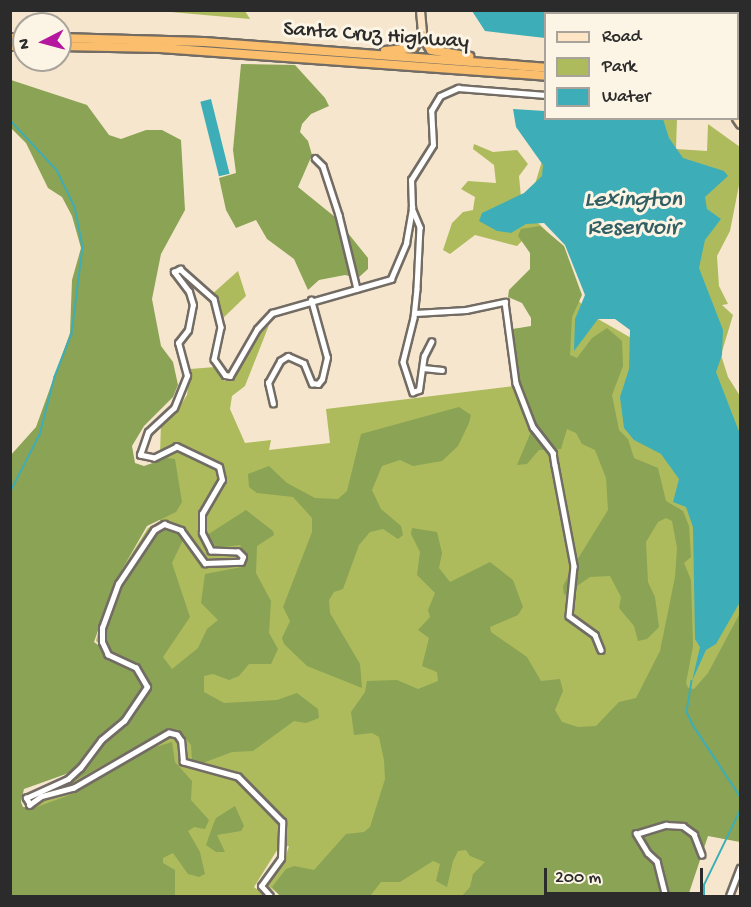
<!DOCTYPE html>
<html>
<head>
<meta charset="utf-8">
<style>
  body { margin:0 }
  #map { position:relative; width:751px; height:907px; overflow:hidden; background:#f7e6ce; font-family:"Gochi Hand",sans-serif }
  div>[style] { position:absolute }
  .green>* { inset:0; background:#adbb5d }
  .forest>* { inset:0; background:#8aa354 }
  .water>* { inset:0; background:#3daeb7; transform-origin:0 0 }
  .stream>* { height:1.5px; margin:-0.75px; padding:0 0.75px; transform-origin:0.75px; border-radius:0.75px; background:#3daeb7 }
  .roads { filter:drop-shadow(2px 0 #726c64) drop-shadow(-2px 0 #726c64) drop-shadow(0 2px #726c64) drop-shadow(0 -2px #726c64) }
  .street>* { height:4.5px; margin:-2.25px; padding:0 2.25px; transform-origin:2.25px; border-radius:2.25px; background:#fff }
  .secondary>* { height:7px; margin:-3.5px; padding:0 3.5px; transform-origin:3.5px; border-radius:3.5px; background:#fde5c5 }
  .highway>* { height:8px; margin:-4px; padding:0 4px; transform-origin:4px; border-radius:4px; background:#fabe6d }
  span { translate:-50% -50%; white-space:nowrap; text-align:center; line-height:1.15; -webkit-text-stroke:6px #fcf5e5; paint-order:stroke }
  .street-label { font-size:22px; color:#2b2b2b }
  .water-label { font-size:24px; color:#325f63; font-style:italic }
  .frame { position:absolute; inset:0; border:12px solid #2b2b2b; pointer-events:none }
  .legend { position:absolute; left:544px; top:12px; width:195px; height:108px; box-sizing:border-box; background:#fcf5e5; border:2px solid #a8a49b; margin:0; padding:8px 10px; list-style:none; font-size:18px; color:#2b2b2b }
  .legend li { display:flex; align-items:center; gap:12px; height:30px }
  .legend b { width:30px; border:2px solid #a8a49b }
  .north { position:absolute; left:12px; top:12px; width:60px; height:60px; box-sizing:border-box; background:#fcf5e5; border:2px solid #a8a49b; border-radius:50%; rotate:264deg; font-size:16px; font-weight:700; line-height:24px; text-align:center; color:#2b2b2b }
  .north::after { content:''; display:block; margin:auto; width:21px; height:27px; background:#b5179e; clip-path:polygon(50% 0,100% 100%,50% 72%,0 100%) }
  .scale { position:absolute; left:544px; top:868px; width:159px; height:27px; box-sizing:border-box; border:3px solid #2b2b2b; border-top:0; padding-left:8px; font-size:18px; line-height:21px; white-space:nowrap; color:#2b2b2b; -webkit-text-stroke:4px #fcf5e5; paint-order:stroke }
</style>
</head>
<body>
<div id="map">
  <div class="green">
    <div style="clip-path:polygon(159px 11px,245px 11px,250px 19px)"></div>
    <div style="clip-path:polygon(663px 119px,677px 119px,676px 149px,707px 151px,708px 124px,740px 147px,740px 180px,730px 231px,717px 256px,719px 286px,728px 304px,722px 305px,733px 315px,721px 355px,728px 377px,740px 396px,740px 820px,708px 836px,624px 896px,281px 896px,267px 885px,284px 862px,289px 846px,279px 847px,254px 887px,265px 896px,96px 896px,27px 812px,27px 793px,68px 776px,97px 740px,118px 725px,144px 689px,131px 669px,96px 641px,107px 593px,148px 528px,160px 521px,160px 460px,166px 454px,160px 454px,161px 423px,177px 411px,187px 395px,190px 369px,215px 367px,224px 381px,233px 381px,248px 347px,269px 325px,245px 386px,232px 396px,230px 409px,245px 443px,271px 440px,269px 450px,330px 443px,326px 409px,515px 386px,513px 329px,557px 324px,526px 237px,517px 246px,475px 235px,450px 254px,443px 250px,452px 223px,463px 212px,473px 210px,475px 197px,461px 189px,468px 181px,496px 183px,494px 165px,473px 149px,474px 144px,493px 152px,517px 150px,528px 164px,519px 176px,522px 208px,555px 239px,566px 286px,591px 315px,640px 343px,661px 369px,555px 220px,529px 204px,542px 161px,583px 193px)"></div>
    <div style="clip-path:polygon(238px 271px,246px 296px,220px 321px,211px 295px)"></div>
  </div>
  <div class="forest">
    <div style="clip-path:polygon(241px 64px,295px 65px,325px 98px,329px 106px,311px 114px,302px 124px,300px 132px,308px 141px,312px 155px,298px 187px,335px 217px,368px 258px,368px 269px,358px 278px,345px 275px,319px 280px,308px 290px,294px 259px,267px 239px,256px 220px,236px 228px,226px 210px,219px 178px,236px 173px,233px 150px)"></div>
    <div style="clip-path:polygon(11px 80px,87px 105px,109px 135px,121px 139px,146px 130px,162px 130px,181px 140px,185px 210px,161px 254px,152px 299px,161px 346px,173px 362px,178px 385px,173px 397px,144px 426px,132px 446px,135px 463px,144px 466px,167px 458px,175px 459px,182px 502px,176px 512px,147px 526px,115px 582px,94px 642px,130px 668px,143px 687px,118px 724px,78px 766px,66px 774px,24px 789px,21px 802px,23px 807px,34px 808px,75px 793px,149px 749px,172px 742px,175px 762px,192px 781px,191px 800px,209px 820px,205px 829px,194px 827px,188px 831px,200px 852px,205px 874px,199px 877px,188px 874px,173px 853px,163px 858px,163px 863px,175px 870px,175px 896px,11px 896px,10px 456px,36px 427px,70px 333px,72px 280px,81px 248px,72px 216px,62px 197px,48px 188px,26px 143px,11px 128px)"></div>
    <div style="clip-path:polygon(540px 226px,564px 246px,582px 295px,572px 317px,570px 355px,577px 358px,592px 338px,607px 328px,622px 341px,623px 366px,612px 395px,619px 430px,628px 439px,634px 458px,658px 468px,666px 501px,683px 511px,689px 526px,691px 557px,684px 563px,691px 580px,693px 646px,686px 683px,688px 688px,694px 689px,708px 673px,740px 613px,740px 842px,708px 836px,688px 896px,462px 896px,470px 887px,473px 874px,485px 862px,470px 856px,466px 850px,458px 851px,453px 861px,447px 887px,436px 881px,440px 864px,433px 861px,400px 882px,381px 882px,370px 896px,280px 896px,272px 887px,286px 869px,294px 866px,314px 870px,346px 834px,364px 832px,370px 827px,385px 779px,384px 760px,379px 737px,372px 733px,354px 735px,351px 712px,365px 692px,367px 681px,397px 680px,418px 689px,438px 681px,437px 672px,422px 666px,429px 638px,418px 630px,430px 617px,428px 610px,435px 593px,417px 575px,420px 552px,411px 534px,412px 528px,437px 532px,442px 553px,439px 568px,450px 582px,490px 562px,513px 580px,523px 607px,518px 615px,490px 627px,491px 632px,527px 657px,541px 681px,560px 679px,563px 691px,555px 710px,562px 722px,578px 727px,596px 726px,619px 702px,636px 698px,660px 651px,675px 577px,677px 548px,672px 521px,666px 518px,658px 522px,646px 542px,648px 582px,655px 597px,659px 627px,647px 639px,638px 641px,634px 626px,619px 608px,621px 597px,610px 576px,590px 577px,564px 595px,563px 586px,571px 570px,608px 510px,606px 478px,595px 450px,582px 444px,576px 433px,567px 429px,561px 449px,539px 450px,527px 464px,517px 465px,530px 434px,526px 411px,519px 405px,513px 329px,531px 326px,531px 318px,522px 303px,508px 297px,509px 290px,530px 269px,530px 253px,518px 236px,521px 229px)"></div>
    <div style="clip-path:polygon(459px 407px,471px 415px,469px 423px,458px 446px,442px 461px,413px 466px,400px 460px,382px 466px,372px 490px,381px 509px,401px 526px,403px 535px,398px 539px,383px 529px,370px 532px,359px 545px,343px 589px,334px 592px,329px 600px,330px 613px,360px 664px,362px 688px,307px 666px,284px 644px,282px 638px,290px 621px,283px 607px,312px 532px,312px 518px,293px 497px,257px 493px,249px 487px,248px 474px,269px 466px,287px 483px,315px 498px,338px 499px,347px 491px,361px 434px)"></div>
    <div style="clip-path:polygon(246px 510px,273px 531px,274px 535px,257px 546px,256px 573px,271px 601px,269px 633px,278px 649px,271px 664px,249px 664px,239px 676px,229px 680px,213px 674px,204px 676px,204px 692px,224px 703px,277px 700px,297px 693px,318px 709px,319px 718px,306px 723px,294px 721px,253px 751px,232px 752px,200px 764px,192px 762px,191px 745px,179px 730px,169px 728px,69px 784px,103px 742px,126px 723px,150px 688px,138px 666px,110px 651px,105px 641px,111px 605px,145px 546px,165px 527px,179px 532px,183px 540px,172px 563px,190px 617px,163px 657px,172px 669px,198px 648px,207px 629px,218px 620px,201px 603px,205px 574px,242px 567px,248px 559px,240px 545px,217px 548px,207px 535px)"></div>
    <div style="clip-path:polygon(235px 806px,244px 826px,241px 831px,217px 835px,225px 852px,216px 852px,206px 845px,213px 825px,216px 818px)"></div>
  </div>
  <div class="water">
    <div style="clip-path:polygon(645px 11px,646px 13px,546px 14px,545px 38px,485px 31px,472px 11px)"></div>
    <div style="left:211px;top:99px;width:77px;height:11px;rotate:76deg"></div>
    <div style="clip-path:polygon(513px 109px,545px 111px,546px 118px,663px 119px,669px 138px,683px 158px,724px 171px,728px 176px,705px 197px,707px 209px,721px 219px,705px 240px,699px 268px,723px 330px,722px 355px,716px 372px,740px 434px,740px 602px,716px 644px,706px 650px,692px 681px,700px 647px,695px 639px,693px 527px,686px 507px,673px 502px,679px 479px,661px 454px,634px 440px,624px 428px,620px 397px,629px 369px,630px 330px,615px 319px,598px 319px,574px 351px,575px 319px,585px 295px,565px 245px,544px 223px,526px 224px,511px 233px,497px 231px,479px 221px,482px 213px,524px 193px,542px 176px,543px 165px,516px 127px)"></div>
  </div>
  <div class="stream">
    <div style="left:10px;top:120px;width:69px;rotate:46.8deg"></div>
    <div style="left:57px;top:170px;width:41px;rotate:64.1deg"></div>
    <div style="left:75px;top:207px;width:41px;rotate:78.7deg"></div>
    <div style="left:83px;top:247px;width:88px;rotate:97.2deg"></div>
    <div style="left:72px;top:334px;width:46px;rotate:111.6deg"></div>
    <div style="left:55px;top:377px;width:60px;rotate:104.5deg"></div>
    <div style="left:40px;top:435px;width:65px;rotate:117.3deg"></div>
    <div style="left:692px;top:681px;width:31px;rotate:99deg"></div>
    <div style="left:687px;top:712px;width:14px;rotate:65deg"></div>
    <div style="left:693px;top:725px;width:85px;rotate:56.5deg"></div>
    <div style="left:704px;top:896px;width:11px;rotate:-90deg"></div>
    <div style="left:704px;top:885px;width:82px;rotate:-64.1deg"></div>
  </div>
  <div class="roads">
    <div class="street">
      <div style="left:315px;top:158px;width:11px;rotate:45deg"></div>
      <div style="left:323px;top:166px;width:52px;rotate:71.9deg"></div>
      <div style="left:339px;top:215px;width:76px;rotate:76.3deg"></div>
      <div style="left:412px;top:208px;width:21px;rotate:67deg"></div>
      <div style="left:420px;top:227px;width:62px;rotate:92.8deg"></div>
      <div style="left:417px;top:289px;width:29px;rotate:96deg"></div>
      <div style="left:414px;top:318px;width:45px;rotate:104deg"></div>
      <div style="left:403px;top:362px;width:32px;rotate:72deg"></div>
      <div style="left:413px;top:392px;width:6px;rotate:-18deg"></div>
      <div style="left:419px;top:390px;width:34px;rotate:-82deg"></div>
      <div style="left:424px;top:356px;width:16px;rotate:-63deg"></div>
      <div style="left:415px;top:313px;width:51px;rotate:-3.4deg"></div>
      <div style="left:466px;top:310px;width:40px;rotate:-12deg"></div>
      <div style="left:505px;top:302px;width:82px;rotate:82.3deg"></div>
      <div style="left:516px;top:383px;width:47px;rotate:68.9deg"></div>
      <div style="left:533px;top:427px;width:33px;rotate:52deg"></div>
      <div style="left:553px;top:453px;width:12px;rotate:81deg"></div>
      <div style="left:555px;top:465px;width:103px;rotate:79.3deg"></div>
      <div style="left:574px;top:566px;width:50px;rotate:95.7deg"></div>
      <div style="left:569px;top:616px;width:32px;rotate:36deg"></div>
      <div style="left:595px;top:635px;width:16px;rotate:68deg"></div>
      <div style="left:423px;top:368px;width:19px;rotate:6deg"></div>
      <div style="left:273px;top:404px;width:22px;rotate:-103deg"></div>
      <div style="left:268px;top:383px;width:25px;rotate:-61deg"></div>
      <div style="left:280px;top:361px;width:9px;rotate:-32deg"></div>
      <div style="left:288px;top:356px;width:17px;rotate:24deg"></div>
      <div style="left:304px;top:363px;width:22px;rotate:68deg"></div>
      <div style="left:312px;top:383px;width:6px;rotate:9deg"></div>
      <div style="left:318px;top:384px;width:6px;rotate:-51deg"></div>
      <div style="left:322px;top:379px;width:22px;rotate:-77deg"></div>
      <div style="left:327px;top:358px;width:60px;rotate:-105.4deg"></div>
      <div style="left:636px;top:833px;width:23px;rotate:59deg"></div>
      <div style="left:648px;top:853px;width:12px;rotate:42deg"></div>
      <div style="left:657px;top:861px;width:36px;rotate:76deg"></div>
      <div style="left:639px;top:833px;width:28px;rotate:-17deg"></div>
      <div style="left:666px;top:825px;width:17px;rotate:3deg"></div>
      <div style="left:683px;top:826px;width:14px;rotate:36deg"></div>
      <div style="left:694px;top:834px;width:22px;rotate:69deg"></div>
      <div style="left:270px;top:896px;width:13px;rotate:-132deg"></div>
      <div style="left:261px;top:886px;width:34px;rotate:-54deg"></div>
      <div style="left:281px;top:858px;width:36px;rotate:-88deg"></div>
      <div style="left:282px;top:822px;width:63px;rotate:-134.4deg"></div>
      <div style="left:238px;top:777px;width:57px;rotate:-164.7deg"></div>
      <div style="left:183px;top:762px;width:21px;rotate:-95deg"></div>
      <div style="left:181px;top:741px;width:7px;rotate:-124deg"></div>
      <div style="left:177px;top:735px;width:8px;rotate:-166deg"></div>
      <div style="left:169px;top:733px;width:110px;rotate:149.9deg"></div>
      <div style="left:74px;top:788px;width:34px;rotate:165deg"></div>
      <div style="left:41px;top:797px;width:14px;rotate:144deg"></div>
      <div style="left:30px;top:805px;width:8px;rotate:-120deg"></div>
      <div style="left:26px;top:798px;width:46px;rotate:-24.3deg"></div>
      <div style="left:68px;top:779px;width:16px;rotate:-43deg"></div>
      <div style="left:80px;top:768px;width:35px;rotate:-53deg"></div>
      <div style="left:101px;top:740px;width:30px;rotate:-40deg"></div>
      <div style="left:124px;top:721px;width:41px;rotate:-55.9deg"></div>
      <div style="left:147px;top:687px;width:22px;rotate:-120deg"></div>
      <div style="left:136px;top:668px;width:31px;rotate:-155deg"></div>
      <div style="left:108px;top:655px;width:14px;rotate:-115deg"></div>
      <div style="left:102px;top:642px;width:14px;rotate:-90deg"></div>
      <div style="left:102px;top:628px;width:47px;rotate:-70deg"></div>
      <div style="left:118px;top:584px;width:65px;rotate:-56.3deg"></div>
      <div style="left:154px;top:530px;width:12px;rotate:-31deg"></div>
      <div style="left:164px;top:524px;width:18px;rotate:19deg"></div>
      <div style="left:181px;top:530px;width:41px;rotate:54deg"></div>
      <div style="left:205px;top:563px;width:36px;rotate:-2deg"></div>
      <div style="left:241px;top:562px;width:5px;rotate:-68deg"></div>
      <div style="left:243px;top:557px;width:7px;rotate:-135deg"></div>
      <div style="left:238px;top:552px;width:27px;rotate:-178deg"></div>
      <div style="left:211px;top:551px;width:20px;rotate:-117deg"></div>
      <div style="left:202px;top:533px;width:19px;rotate:-90deg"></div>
      <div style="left:202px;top:514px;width:39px;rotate:-60deg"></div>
      <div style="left:222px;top:480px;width:13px;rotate:-103deg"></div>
      <div style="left:219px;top:467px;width:47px;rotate:-154.5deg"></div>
      <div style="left:177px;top:447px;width:25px;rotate:154deg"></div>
      <div style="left:154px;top:458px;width:14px;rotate:-168deg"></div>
      <div style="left:140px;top:455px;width:24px;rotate:-71deg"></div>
      <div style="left:148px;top:432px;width:35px;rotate:-43deg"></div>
      <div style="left:174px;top:408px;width:35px;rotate:-68deg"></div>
      <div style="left:187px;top:376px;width:34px;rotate:-105deg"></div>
      <div style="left:178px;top:343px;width:16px;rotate:-52deg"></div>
      <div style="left:188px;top:330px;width:25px;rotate:-79deg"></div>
      <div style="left:193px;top:305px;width:14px;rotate:-107deg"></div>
      <div style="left:189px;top:292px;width:25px;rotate:-127deg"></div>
      <div style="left:174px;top:272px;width:7px;rotate:-27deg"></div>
      <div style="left:180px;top:269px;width:45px;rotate:41.4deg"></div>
      <div style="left:214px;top:299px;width:29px;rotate:76deg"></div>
      <div style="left:221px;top:327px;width:33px;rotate:102deg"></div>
      <div style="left:214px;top:359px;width:19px;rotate:55deg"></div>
      <div style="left:225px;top:375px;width:5px;rotate:11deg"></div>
      <div style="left:230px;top:376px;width:54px;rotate:-60.1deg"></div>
      <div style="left:257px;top:329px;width:22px;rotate:-47deg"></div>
      <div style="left:272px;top:313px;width:124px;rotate:-15.9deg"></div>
      <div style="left:391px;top:279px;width:39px;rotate:-67deg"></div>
      <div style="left:406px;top:243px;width:36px;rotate:-80deg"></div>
      <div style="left:412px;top:208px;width:28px;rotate:-92deg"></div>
      <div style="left:411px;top:180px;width:41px;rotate:-57.8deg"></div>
      <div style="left:433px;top:145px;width:34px;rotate:-93deg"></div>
      <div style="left:431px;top:111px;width:17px;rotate:-59deg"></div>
      <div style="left:440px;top:96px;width:20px;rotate:-24deg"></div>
      <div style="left:458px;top:88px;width:88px;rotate:4.5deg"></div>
      <div style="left:729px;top:896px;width:30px;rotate:-69deg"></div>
    </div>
    <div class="secondary">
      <div style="left:420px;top:10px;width:25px;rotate:85deg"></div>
      <div style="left:738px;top:98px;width:2px"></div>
      <div style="left:736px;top:118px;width:7px;rotate:56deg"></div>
    </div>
    <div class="highway">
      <div style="left:422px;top:35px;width:17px;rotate:59deg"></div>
      <div style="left:431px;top:50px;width:39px;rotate:10deg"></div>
      <div style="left:10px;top:38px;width:14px"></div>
      <div style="left:60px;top:38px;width:144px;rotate:1.6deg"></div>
      <div style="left:204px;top:42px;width:343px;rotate:4.3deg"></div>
      <div style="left:10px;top:46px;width:14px"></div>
      <div style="left:60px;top:46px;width:100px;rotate:1.1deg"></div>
      <div style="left:160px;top:48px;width:387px;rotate:4.1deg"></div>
      <div style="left:385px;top:51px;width:28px;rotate:-6deg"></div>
      <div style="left:413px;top:48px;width:16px;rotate:-55deg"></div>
      <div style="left:738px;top:82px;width:2px"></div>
      <div style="left:738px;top:89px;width:2px;rotate:27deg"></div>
    </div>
  </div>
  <div class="street-label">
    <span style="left:376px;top:37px;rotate:4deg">Santa Cruz Highway</span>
  </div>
  <div class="water-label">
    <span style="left:633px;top:215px">Lexington<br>Reservoir</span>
  </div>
  <div class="frame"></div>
  <ul class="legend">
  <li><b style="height:8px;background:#fde5c5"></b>Road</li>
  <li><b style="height:16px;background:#adbb5d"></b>Park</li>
  <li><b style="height:16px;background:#3daeb7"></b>Water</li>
  </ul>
  <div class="north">N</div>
  <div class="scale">200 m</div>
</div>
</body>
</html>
